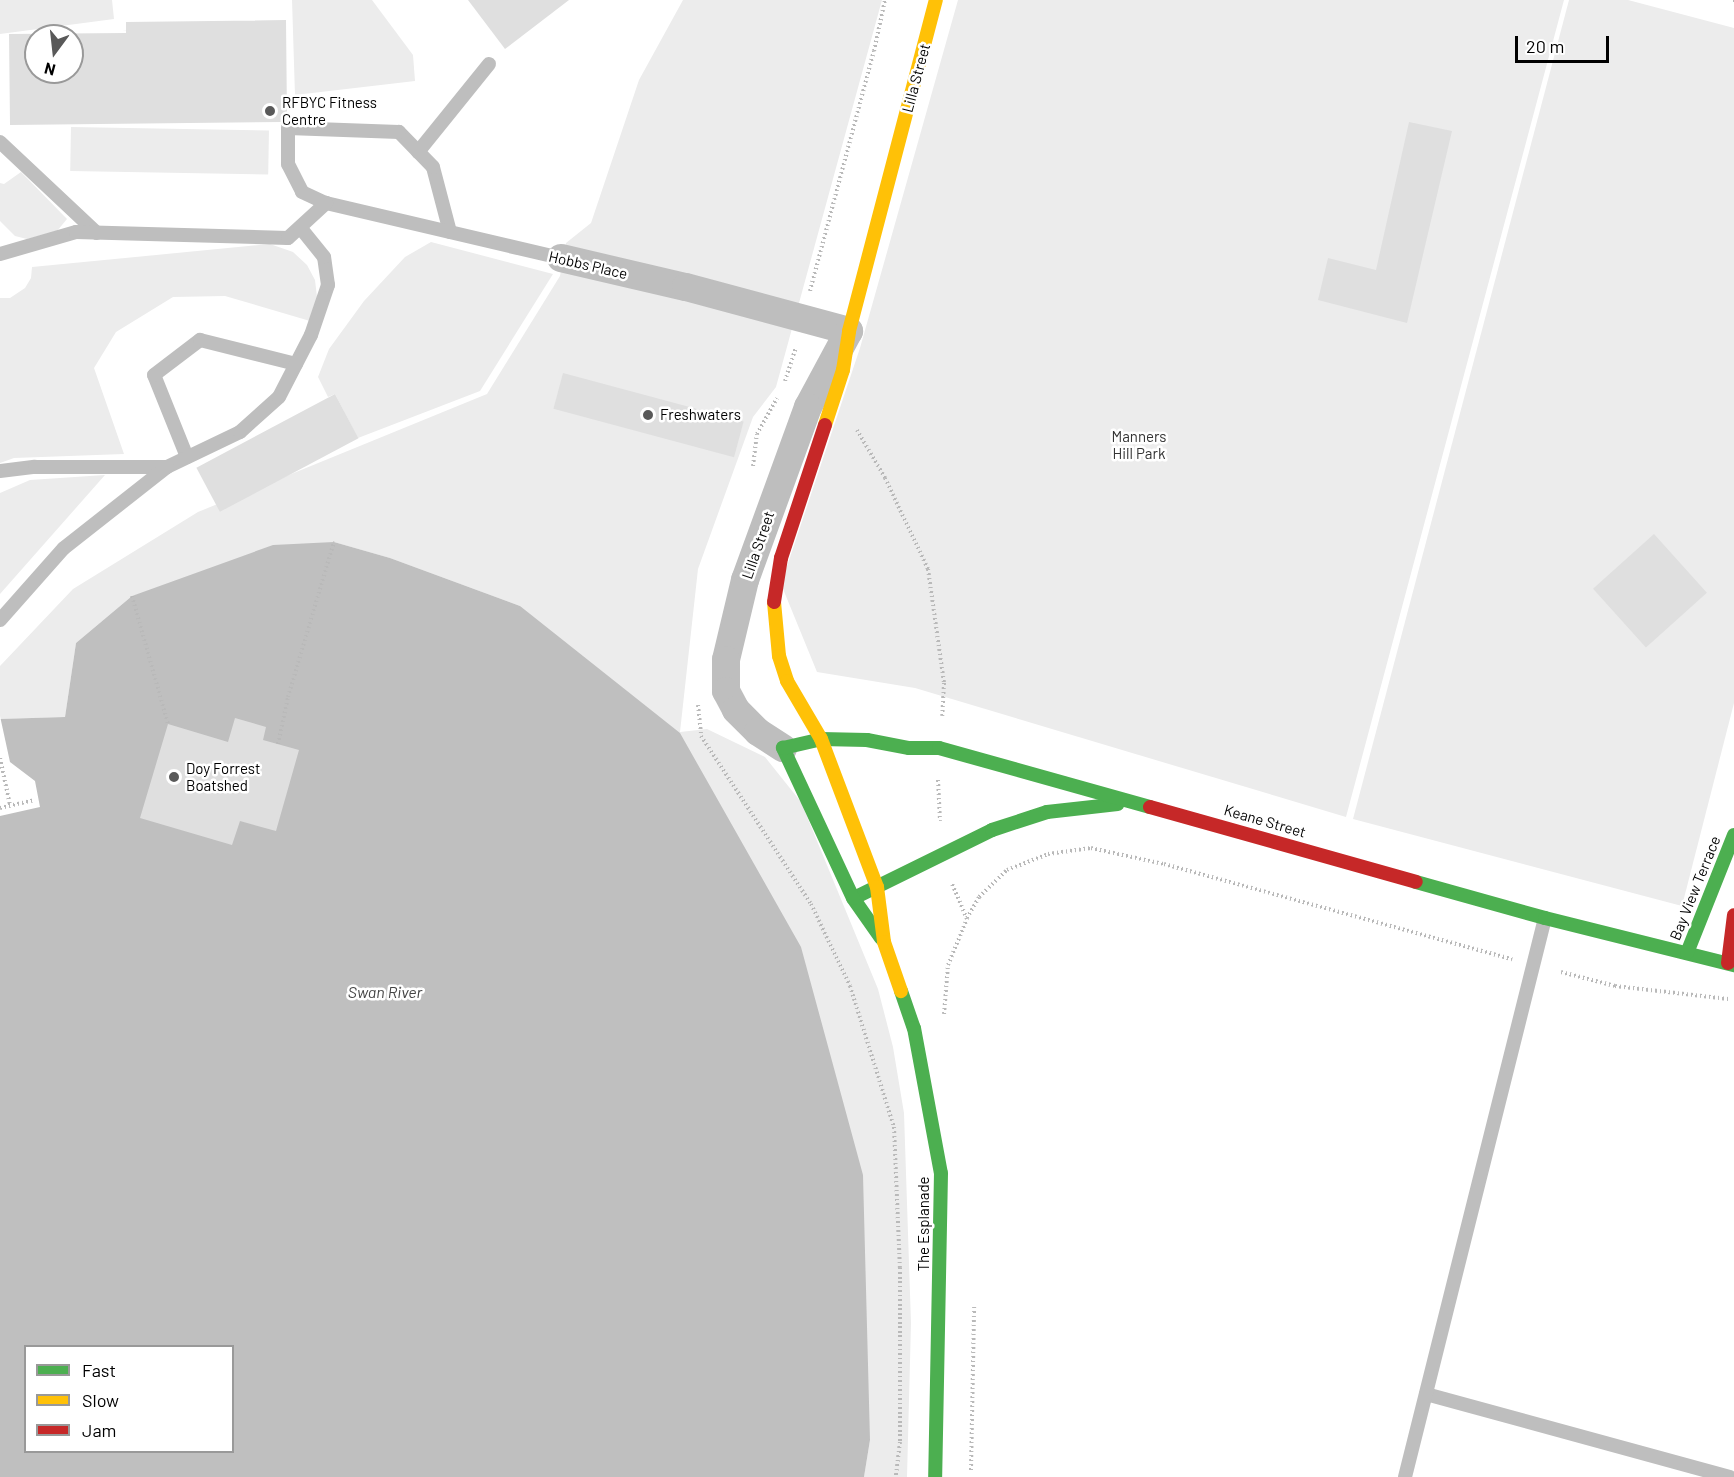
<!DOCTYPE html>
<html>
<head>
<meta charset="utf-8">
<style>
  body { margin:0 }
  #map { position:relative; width:1734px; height:1477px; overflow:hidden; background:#fff; font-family:Barlow,sans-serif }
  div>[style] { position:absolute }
  .green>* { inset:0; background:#ececec; transform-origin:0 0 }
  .water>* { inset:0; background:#bfbfbf }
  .pier>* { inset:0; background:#fff }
  .building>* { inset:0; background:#dfdfdf; transform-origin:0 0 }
  .path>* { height:4px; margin-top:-2px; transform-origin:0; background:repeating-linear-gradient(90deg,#b9b9b9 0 1.5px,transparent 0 4.5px) }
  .lane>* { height:14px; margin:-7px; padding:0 7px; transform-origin:7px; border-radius:7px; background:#bebebe }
  .street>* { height:28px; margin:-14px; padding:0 14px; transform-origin:14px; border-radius:14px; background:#bebebe }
  .fast>* { height:14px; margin:-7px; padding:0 7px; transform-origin:7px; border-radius:7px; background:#4caf50 }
  .slow>* { height:14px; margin:-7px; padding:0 7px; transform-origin:7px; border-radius:7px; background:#ffc107 }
  .jam>* { height:14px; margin:-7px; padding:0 7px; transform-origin:7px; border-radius:7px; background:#c62828 }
  .dots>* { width:16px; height:16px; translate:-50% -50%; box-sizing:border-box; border:3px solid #fff; border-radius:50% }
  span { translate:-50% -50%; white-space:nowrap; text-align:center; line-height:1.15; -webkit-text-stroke:5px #fff; paint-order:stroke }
  .street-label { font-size:15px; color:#000 }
  .poi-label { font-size:15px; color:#000 }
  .left { translate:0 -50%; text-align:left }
  .park-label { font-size:15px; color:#333 }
  .water-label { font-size:16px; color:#444; font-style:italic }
  .legend { position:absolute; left:24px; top:1345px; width:210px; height:108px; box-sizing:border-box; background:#fff; border:2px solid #999; margin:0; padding:8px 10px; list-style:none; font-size:18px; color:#000 }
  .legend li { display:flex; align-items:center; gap:12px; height:30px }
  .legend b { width:30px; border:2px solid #999 }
  .north { position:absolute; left:24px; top:24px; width:60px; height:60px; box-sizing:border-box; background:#fff; border:2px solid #999; border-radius:50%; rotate:195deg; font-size:16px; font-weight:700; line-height:24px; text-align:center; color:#000 }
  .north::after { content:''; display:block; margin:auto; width:21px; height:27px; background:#595959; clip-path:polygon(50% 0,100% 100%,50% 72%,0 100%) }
  .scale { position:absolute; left:1515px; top:36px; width:94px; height:27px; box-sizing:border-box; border:3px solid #000; border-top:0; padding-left:8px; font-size:18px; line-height:21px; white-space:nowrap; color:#000; -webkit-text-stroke:4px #fff; paint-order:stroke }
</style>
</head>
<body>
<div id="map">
  <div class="green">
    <div style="clip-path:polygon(0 0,112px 0,114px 19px,0 34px)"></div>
    <div style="clip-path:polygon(292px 0,372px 0,413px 55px,415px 81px,295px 95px)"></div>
    <div style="clip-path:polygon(683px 0,882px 0,776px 387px,753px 417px,698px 569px,680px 732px,707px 729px,765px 757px,801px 802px,878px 989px,893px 1047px,904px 1113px,911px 1323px,907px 1477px,864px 1477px,870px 1440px,520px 606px,390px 558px,334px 542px,132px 596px,76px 643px,65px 717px,0 719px,0 666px,73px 589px,198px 512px,487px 394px,560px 276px,566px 243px,591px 223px,639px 80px)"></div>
    <div style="clip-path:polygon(958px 0,1564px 0,1346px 817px,915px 688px,817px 672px,781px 584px,860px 348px)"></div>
    <div style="clip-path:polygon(1569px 0,1628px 0,1734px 28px,1734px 703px,1682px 906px,1353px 819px)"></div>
    <div style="left:71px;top:127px;width:198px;height:44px;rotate:1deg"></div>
    <div style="clip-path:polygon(21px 172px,67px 219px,57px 231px,27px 239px,15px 236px,0 221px,0 183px,4px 184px)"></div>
    <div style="clip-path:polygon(431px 242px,553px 274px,480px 391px,358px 438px,335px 394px,328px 397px,318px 377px,329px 349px,364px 301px,405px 257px)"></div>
    <div style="clip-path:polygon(270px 244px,293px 252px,307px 265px,315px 280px,317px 297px,310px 321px,225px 296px,173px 297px,116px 332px,94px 368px,124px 454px,14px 458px,0 463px,0 298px,10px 298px,25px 288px,31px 278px,32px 267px)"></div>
    <div style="clip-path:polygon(105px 475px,0 594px,0 493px,30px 480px)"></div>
  </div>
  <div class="water">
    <div style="clip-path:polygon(evenodd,334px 542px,390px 558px,520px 606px,680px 733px,801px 947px,863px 1175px,870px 1440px,864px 1477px,0 1477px,0 719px,65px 717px,76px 643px,132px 596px,273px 545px,334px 542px,26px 1346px,232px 1346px,232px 1452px,26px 1452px,26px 1346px)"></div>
  </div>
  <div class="pier">
    <div style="clip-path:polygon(0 716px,10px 762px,35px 781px,40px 807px,0 816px)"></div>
  </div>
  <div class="building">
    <div style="clip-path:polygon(468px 0,569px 0,505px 49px)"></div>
    <div style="clip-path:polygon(evenodd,286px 20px,287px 119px,282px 122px,10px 125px,9px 34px,126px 33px,126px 22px,286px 20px,36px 36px,72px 36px,72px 72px,36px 72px,36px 36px)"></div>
    <div style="clip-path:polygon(1409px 122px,1452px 131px,1407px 323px,1318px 300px,1328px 258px,1376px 270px)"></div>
    <div style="left:563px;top:373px;width:187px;height:37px;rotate:15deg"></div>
    <div style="left:335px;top:394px;width:50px;height:157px;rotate:62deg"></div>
    <div style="left:1654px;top:534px;width:79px;height:82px;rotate:48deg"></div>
    <div style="clip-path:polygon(235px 718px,266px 727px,263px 740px,299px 750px,276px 831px,240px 821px,232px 845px,140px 818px,168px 724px,228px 742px)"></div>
  </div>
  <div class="path">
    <div style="left:1733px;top:0;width:1px"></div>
    <div style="left:810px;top:291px;width:248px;rotate:-75.1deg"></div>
    <div style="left:874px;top:51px;width:52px;rotate:-77.8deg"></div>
    <div style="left:785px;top:381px;width:35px;rotate:-72deg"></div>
    <div style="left:857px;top:430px;width:56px;rotate:59.7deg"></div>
    <div style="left:885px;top:478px;width:101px;rotate:64.7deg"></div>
    <div style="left:928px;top:569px;width:115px;rotate:82deg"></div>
    <div style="left:944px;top:683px;width:33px;rotate:93deg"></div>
    <div style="left:753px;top:466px;width:32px;rotate:-83deg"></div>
    <div style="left:757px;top:434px;width:41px;rotate:-60.9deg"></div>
    <div style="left:132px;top:596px;width:133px;rotate:74.3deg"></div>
    <div style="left:698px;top:705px;width:31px;rotate:84deg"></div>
    <div style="left:701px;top:736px;width:201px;rotate:56.8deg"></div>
    <div style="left:811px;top:904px;width:91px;rotate:64.6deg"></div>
    <div style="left:850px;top:986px;width:148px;rotate:72.7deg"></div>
    <div style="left:894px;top:1127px;width:141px;rotate:87.6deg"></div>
    <div style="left:900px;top:1268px;width:174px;rotate:90deg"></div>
    <div style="left:900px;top:1442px;width:35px;rotate:97deg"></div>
    <div style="left:278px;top:744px;width:48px;rotate:-78deg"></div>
    <div style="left:288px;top:697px;width:162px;rotate:-73.5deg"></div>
    <div style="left:0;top:758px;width:48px;rotate:78deg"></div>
    <div style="left:938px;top:780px;width:41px;rotate:87.2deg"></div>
    <div style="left:0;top:808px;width:35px;rotate:-13deg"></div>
    <div style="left:967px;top:918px;width:24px;rotate:-60deg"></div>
    <div style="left:979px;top:897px;width:39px;rotate:-44deg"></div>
    <div style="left:1007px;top:870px;width:44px;rotate:-21.3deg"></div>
    <div style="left:1048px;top:854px;width:43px;rotate:-7.9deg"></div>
    <div style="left:1091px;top:848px;width:75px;rotate:12.4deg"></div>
    <div style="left:1164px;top:864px;width:361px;rotate:15.3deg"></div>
    <div style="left:1561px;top:972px;width:56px;rotate:14.5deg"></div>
    <div style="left:1615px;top:986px;width:114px;rotate:6.6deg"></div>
    <div style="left:944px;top:1014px;width:49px;rotate:-85.3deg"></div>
    <div style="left:948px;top:965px;width:50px;rotate:-67.6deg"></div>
    <div style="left:967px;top:919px;width:38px;rotate:-113deg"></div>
    <div style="left:971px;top:1470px;width:163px;rotate:-88.9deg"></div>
  </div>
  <div class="lane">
    <div style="left:0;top:142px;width:133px;rotate:43.2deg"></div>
    <div style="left:418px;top:152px;width:113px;rotate:-51.1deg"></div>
    <div style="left:450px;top:232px;width:67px;rotate:-104.7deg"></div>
    <div style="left:433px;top:167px;width:49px;rotate:-134.2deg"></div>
    <div style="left:399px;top:132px;width:111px;rotate:-177.9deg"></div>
    <div style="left:288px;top:128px;width:36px;rotate:90deg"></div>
    <div style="left:288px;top:164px;width:31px;rotate:63deg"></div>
    <div style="left:302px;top:192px;width:26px;rotate:25deg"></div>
    <div style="left:326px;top:203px;width:241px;rotate:13.2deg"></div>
    <div style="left:0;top:254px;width:79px;rotate:-16.1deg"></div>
    <div style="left:76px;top:232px;width:212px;rotate:1.6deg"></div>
    <div style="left:288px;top:238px;width:52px;rotate:-42.6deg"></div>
    <div style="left:187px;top:457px;width:88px;rotate:-111.9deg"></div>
    <div style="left:154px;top:375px;width:58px;rotate:-37.3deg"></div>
    <div style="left:200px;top:340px;width:99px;rotate:14deg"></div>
    <div style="left:0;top:471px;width:35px;rotate:-7deg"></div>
    <div style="left:35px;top:467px;width:132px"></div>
    <div style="left:167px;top:467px;width:81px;rotate:-25.6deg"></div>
    <div style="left:240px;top:432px;width:52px;rotate:-41.9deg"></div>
    <div style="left:279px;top:397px;width:70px;rotate:-62.7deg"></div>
    <div style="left:311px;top:335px;width:53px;rotate:-71.2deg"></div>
    <div style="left:328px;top:285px;width:28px;rotate:-98deg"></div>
    <div style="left:324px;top:257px;width:38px;rotate:-129deg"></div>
    <div style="left:0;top:620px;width:96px;rotate:-48.4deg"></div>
    <div style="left:64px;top:548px;width:131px;rotate:-38.2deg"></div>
    <div style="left:1426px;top:1394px;width:315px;rotate:15.3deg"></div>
    <div style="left:1405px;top:1477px;width:576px;rotate:-75.94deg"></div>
  </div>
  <div class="street">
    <div style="left:561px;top:258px;width:128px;rotate:13.1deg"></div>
    <div style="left:686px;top:287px;width:169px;rotate:15.1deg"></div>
    <div style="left:849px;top:331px;width:86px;rotate:118.3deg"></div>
    <div style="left:808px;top:407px;width:184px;rotate:110deg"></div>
    <div style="left:745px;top:580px;width:82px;rotate:103.4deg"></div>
    <div style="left:726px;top:660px;width:31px;rotate:90deg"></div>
    <div style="left:726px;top:691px;width:21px;rotate:62deg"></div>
    <div style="left:736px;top:710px;width:31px;rotate:45deg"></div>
    <div style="left:758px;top:732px;width:30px;rotate:33deg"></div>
  </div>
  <div class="fast">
    <div style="left:1416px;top:882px;width:134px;rotate:15.6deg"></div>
    <div style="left:1545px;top:918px;width:195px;rotate:14deg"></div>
    <div style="left:858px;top:896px;width:149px;rotate:-26.2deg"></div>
    <div style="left:992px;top:830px;width:58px;rotate:-18.1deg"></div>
    <div style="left:1047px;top:812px;width:71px;rotate:-6.4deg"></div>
    <div style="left:881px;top:938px;width:49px;rotate:-125deg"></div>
    <div style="left:853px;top:898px;width:166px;rotate:-115deg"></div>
    <div style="left:783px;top:748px;width:39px;rotate:-13deg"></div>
    <div style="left:821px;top:739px;width:46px;rotate:1.2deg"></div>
    <div style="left:867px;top:740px;width:43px;rotate:10.8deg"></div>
    <div style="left:909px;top:748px;width:30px"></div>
    <div style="left:939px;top:748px;width:219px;rotate:15.6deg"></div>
    <div style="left:1687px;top:953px;width:127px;rotate:-68.3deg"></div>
    <div style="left:901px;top:991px;width:39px;rotate:71deg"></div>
    <div style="left:914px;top:1028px;width:147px;rotate:79.5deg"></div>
    <div style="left:941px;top:1173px;width:304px;rotate:91.1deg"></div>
  </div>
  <div class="slow">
    <div style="left:825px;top:425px;width:58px;rotate:-71.9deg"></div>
    <div style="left:843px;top:370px;width:39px;rotate:-81deg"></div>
    <div style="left:849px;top:331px;width:342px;rotate:-75.3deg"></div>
    <div style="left:774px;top:602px;width:54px;rotate:84.7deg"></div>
    <div style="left:779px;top:656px;width:26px;rotate:72deg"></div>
    <div style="left:787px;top:681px;width:67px;rotate:59.6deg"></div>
    <div style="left:821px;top:739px;width:158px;rotate:69.3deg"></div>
    <div style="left:877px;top:887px;width:55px;rotate:82.7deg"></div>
    <div style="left:884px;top:942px;width:52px;rotate:70.9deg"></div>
  </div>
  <div class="jam">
    <div style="left:774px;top:602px;width:45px;rotate:-81deg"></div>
    <div style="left:781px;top:558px;width:140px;rotate:-71.7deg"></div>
    <div style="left:1150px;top:807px;width:276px;rotate:15.7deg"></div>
    <div style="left:1728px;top:963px;width:48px;rotate:-82.9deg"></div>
  </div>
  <div class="dots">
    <div style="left:270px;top:111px;background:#595959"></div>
    <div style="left:648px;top:415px;background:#595959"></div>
    <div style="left:174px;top:777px;background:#595959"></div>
  </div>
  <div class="street-label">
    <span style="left:916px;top:78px;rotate:-75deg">Lilla Street</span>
    <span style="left:588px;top:265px;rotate:13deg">Hobbs Place</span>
    <span style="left:758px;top:545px;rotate:-71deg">Lilla Street</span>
    <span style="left:1265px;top:821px;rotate:16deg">Keane Street</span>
    <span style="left:1695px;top:888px;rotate:-68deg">Bay View Terrace</span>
    <span style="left:924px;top:1224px;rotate:-90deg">The Esplanade</span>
  </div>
  <div class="poi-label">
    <span class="left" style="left:282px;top:111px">RFBYC Fitness<br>Centre</span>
    <span class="left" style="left:660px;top:415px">Freshwaters</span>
    <span class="left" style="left:186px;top:777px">Doy Forrest<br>Boatshed</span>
  </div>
  <div class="park-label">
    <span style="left:1139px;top:445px">Manners<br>Hill Park</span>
  </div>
  <div class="water-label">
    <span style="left:385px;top:992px">Swan River</span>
  </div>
  <ul class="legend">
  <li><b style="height:8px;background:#4caf50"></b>Fast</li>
  <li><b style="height:8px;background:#ffc107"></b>Slow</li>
  <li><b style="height:8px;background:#c62828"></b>Jam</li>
  </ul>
  <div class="north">N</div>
  <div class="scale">20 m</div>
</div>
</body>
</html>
